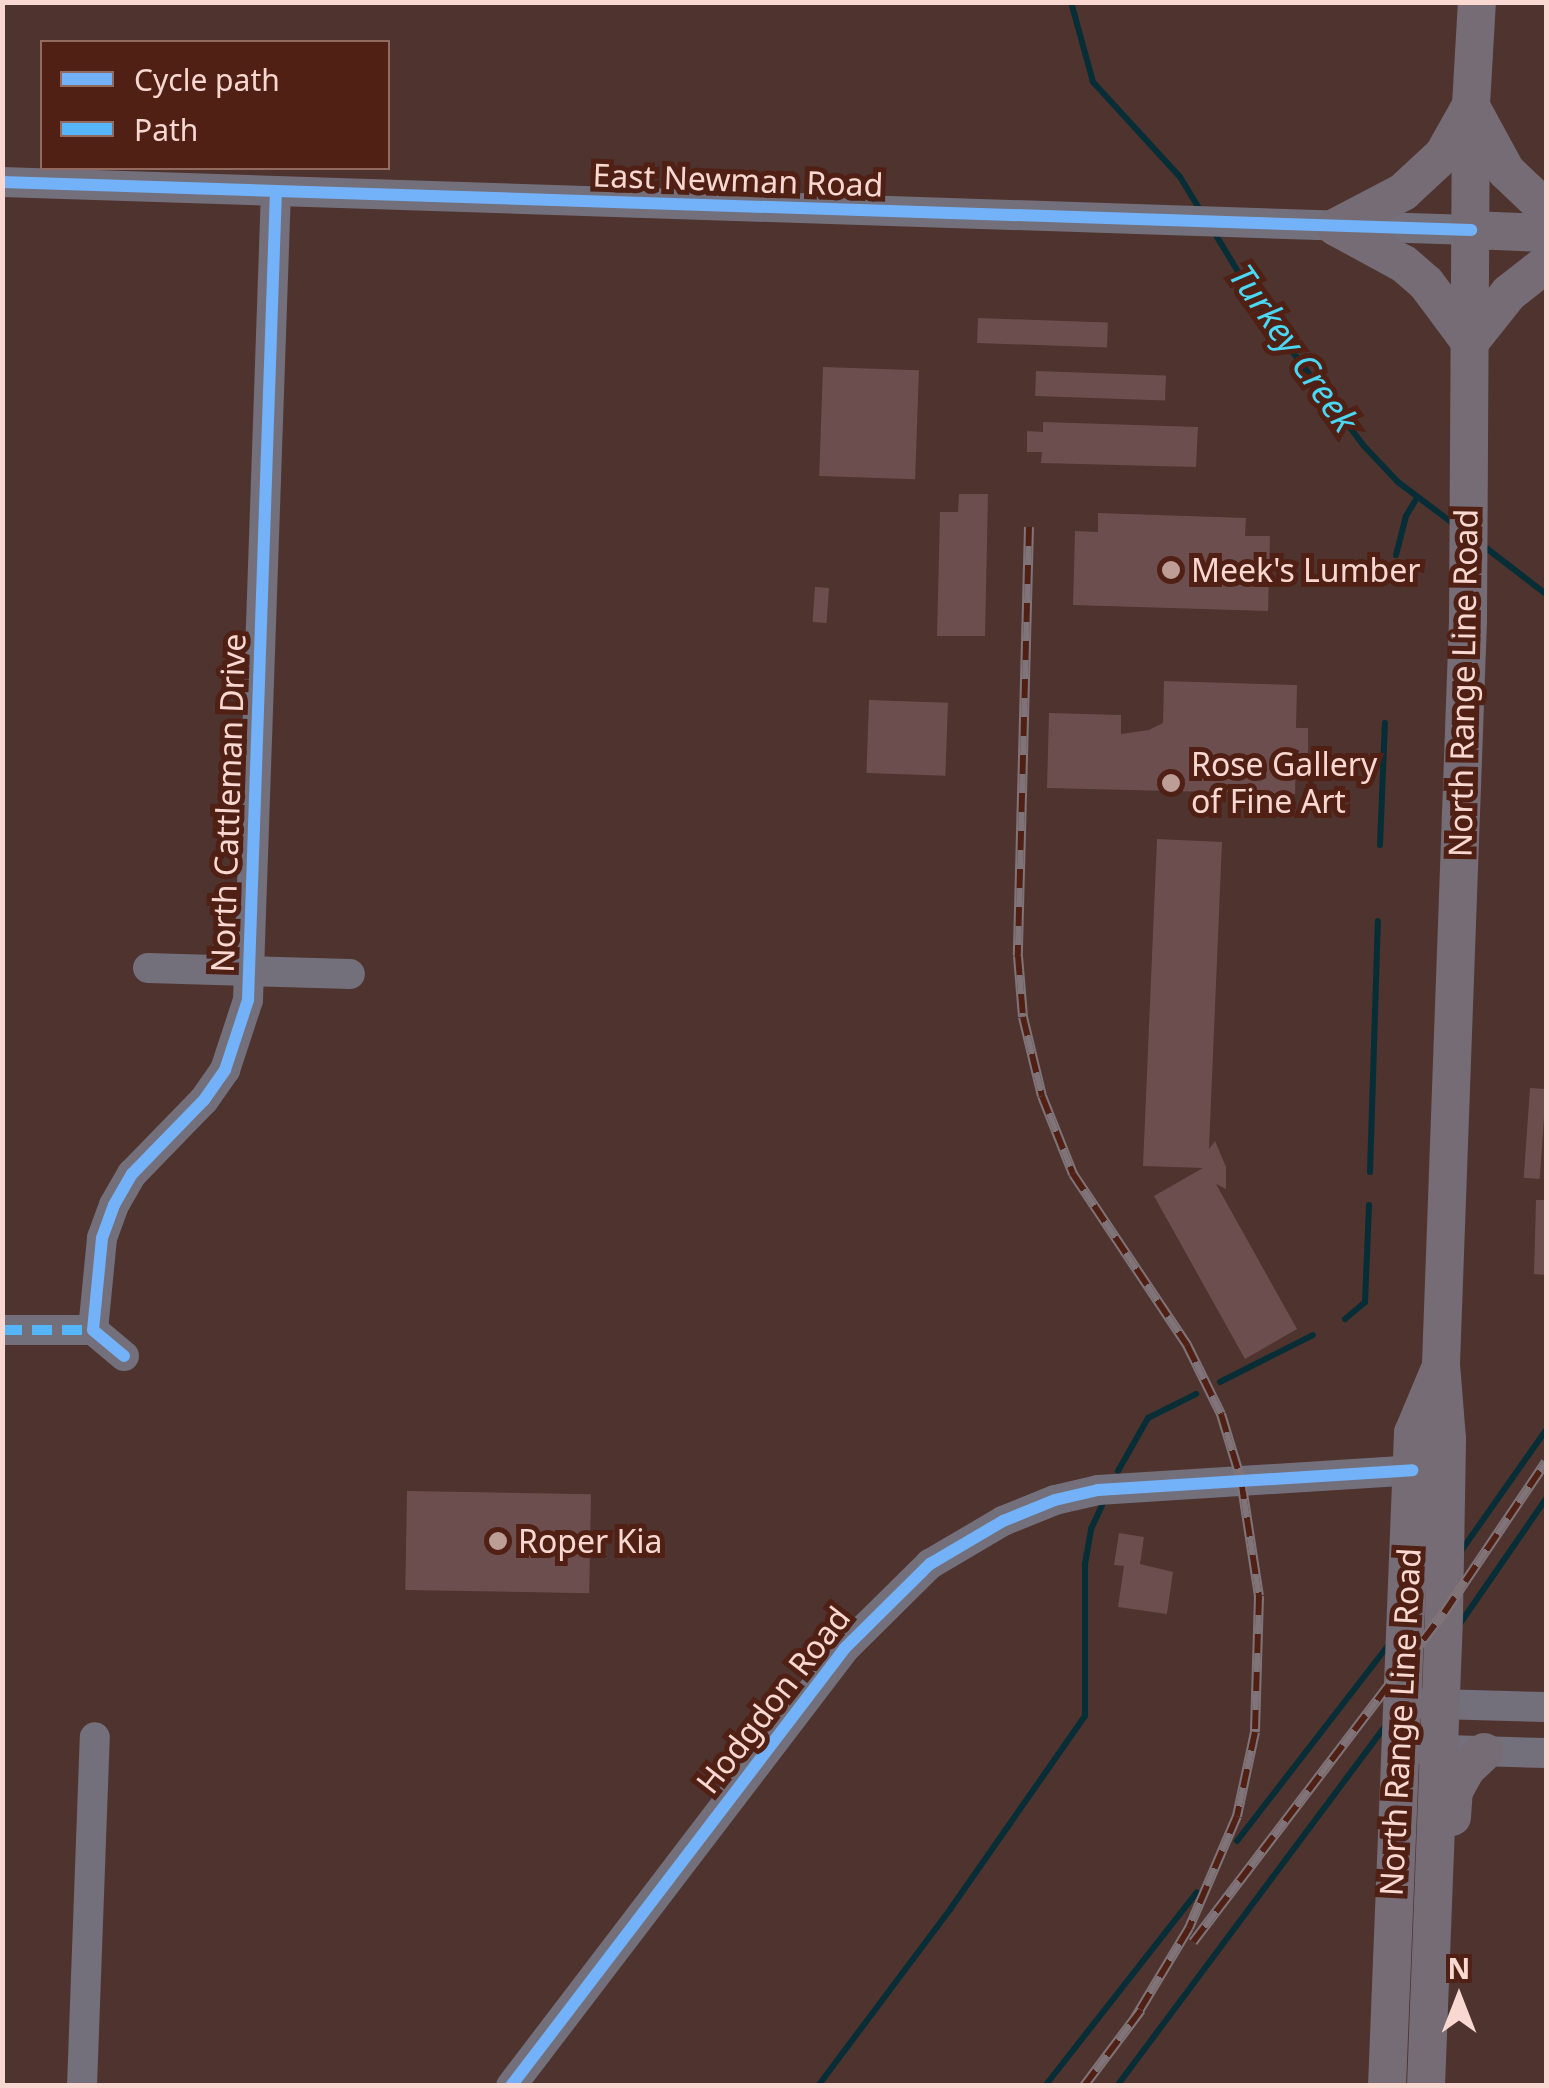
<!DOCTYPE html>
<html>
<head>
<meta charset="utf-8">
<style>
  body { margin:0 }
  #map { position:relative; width:1549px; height:2088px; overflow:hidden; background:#4e332e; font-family:"Noto Sans",sans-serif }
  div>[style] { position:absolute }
  .stream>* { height:6px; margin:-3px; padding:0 3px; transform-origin:3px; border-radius:3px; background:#072e36 }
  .building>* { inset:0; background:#6d4e4e; transform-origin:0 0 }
  .minor>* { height:30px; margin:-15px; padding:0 15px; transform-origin:15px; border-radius:15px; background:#736f7b }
  .major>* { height:38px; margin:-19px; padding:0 19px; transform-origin:19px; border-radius:19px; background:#766c75 }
  .rail>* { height:10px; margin-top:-5px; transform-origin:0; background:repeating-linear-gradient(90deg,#502015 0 19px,#807479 0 38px); box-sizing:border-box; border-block:2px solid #807479 }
  .quiet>* { height:10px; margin-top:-5px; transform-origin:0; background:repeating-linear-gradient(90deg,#56b5f8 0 20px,transparent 0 30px) }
  .cycleway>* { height:12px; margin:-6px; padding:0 6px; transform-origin:6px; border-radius:6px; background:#73b2f8 }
  .dots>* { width:28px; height:28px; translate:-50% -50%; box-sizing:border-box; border:5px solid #502015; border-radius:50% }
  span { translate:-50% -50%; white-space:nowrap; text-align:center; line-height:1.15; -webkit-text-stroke:10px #502015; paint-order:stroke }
  .street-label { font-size:32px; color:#f8d8d0 }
  .poi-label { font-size:32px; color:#f8d8d0 }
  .left { translate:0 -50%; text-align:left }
  .water-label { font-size:35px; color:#4ad8f5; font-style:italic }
  .frame { position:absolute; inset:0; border:5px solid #f8d8d0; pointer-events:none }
  .legend { position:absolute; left:40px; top:40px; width:350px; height:130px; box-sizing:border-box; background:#502015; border:2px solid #936a60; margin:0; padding:12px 18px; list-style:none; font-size:30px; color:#f8d8d0 }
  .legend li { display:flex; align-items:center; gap:20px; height:50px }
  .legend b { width:50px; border:2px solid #936a60 }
  .north { position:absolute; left:1409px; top:1948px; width:100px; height:100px; -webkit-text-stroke:8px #502015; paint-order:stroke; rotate:0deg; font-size:28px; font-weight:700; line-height:40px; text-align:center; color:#f8d8d0 }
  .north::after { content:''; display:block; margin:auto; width:35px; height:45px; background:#f8d8d0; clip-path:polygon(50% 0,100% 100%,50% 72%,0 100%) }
</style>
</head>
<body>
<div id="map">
  <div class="stream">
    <div style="left:1071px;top:2px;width:83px;rotate:74.6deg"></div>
    <div style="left:1093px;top:82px;width:129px;rotate:47.5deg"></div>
    <div style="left:1180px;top:177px;width:42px;rotate:58.6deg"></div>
    <div style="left:1214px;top:232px;width:95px;rotate:58.8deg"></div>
    <div style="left:1263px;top:313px;width:167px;rotate:52.8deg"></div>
    <div style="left:1364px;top:446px;width:50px;rotate:46.6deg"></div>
    <div style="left:1398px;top:482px;width:71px;rotate:37deg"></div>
    <div style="left:1481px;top:544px;width:82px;rotate:37.6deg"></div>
    <div style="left:1396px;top:555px;width:40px;rotate:-75.6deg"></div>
    <div style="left:1406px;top:516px;width:21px;rotate:-59deg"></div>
    <div style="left:1380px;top:845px;width:122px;rotate:-87.7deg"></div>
    <div style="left:1370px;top:1172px;width:251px;rotate:-88.2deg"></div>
    <div style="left:1345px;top:1319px;width:26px;rotate:-40deg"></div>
    <div style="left:1365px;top:1302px;width:97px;rotate:-87.6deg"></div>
    <div style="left:1220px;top:1382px;width:104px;rotate:-26.8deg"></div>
    <div style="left:1118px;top:1471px;width:61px;rotate:-60.5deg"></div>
    <div style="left:1148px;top:1418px;width:54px;rotate:-26.6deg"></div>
    <div style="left:1461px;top:1551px;width:148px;rotate:-54.9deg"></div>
    <div style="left:1459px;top:1625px;width:153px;rotate:-55.4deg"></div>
    <div style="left:1237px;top:1841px;width:249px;rotate:-52.3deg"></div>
    <div style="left:818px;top:2086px;width:222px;rotate:-53.2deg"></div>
    <div style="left:951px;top:1908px;width:234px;rotate:-55.1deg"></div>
    <div style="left:1085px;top:1716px;width:152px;rotate:-90deg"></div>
    <div style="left:1085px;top:1564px;width:36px;rotate:-80deg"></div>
    <div style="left:1091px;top:1529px;width:26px;rotate:-65deg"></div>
    <div style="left:1045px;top:2086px;width:246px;rotate:-51.9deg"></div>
    <div style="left:1117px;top:2086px;width:447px;rotate:-53.3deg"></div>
  </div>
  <div class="building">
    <div style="left:978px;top:318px;width:130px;height:25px;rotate:2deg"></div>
    <div style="left:823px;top:367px;width:96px;height:109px;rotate:2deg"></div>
    <div style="left:1036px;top:371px;width:130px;height:25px;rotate:2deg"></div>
    <div style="clip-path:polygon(1043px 422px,1198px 427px,1196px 467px,1041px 463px,1042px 452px,1027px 452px,1027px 431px,1043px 432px)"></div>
    <div style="clip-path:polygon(959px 494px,988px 494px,985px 636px,937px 636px,940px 512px,958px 512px)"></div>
    <div style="clip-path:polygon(1098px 513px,1246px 518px,1245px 536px,1270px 536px,1268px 611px,1073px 605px,1075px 531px,1098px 532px)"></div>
    <div style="left:815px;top:587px;width:14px;height:35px;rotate:4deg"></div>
    <div style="clip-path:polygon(1164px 681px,1297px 685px,1296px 728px,1308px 728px,1308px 753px,1296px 753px,1295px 794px,1047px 788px,1049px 713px,1121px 715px,1121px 734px,1149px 730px,1163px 723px)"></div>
    <div style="left:869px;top:700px;width:79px;height:73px;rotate:2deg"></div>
    <div style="clip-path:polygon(1157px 839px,1222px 842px,1209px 1149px,1215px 1141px,1226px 1167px,1226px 1189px,1216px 1184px,1297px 1329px,1245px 1359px,1154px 1196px,1203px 1168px,1143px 1166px)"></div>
    <div style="left:1530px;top:1088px;width:16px;height:90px;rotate:4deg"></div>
    <div style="clip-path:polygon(1536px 1200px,1546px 1200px,1546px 1275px,1534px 1274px)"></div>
    <div style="left:407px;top:1491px;width:184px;height:99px;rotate:1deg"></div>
    <div style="clip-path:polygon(1119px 1533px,1144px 1537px,1140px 1564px,1173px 1572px,1167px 1614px,1118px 1607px,1124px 1566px,1114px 1565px)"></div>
  </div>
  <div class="minor">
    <div style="left:2px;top:182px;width:1470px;rotate:1.87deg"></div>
    <div style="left:148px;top:968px;width:202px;rotate:1.7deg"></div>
    <div style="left:2px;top:1330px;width:91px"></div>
    <div style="left:124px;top:1356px;width:40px;rotate:-140deg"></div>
    <div style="left:93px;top:1330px;width:92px;rotate:-84.4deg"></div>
    <div style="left:102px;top:1238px;width:35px;rotate:-70deg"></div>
    <div style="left:114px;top:1205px;width:36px;rotate:-60deg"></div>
    <div style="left:132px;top:1174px;width:103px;rotate:-45.8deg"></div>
    <div style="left:204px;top:1100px;width:37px;rotate:-55deg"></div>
    <div style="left:225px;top:1070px;width:74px;rotate:-71.8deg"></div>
    <div style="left:248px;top:1000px;width:809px;rotate:-88.02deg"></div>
    <div style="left:1401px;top:1703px;width:145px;rotate:1.6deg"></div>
    <div style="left:1416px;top:1749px;width:130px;rotate:1.8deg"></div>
    <div style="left:82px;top:2086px;width:349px;rotate:-87.9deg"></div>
    <div style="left:511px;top:2086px;width:551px;rotate:-52.67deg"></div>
    <div style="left:845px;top:1648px;width:120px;rotate:-44.7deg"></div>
    <div style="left:930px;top:1564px;width:85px;rotate:-30.5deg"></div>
    <div style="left:1003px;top:1521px;width:56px;rotate:-22deg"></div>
    <div style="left:1055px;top:1500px;width:44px;rotate:-13.1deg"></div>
    <div style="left:1098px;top:1490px;width:315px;rotate:-3.6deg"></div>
  </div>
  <div class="major">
    <div style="left:1474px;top:112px;width:67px;rotate:61.5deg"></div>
    <div style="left:1506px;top:171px;width:55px;rotate:43.5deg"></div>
    <div style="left:1336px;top:227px;width:77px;rotate:28.6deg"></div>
    <div style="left:1404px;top:264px;width:29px;rotate:41deg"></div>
    <div style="left:1426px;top:283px;width:74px;rotate:53.3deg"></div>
    <div style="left:1470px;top:342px;width:63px;rotate:-51.5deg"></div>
    <div style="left:1509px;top:293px;width:47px;rotate:-38.1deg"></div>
    <div style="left:1336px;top:227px;width:76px;rotate:-27.6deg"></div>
    <div style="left:1403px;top:192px;width:54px;rotate:-42.8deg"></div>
    <div style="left:1443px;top:155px;width:55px;rotate:-60.6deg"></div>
    <div style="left:1471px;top:230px;width:75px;rotate:2.3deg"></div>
    <div style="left:1452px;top:1817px;width:26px;rotate:-86deg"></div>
    <div style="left:1454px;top:1791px;width:25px;rotate:-61deg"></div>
    <div style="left:1466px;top:1769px;width:25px;rotate:-43deg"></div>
    <div style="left:1387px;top:2086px;width:654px;rotate:-87.72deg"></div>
    <div style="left:1413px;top:1433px;width:67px;rotate:-67.2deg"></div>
    <div style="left:1426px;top:2086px;width:473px;rotate:-87.8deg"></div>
    <div style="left:1444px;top:1613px;width:174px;rotate:-89deg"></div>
    <div style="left:1447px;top:1439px;width:75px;rotate:-94.6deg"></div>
    <div style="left:1441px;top:1364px;width:743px;rotate:-87.92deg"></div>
    <div style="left:1468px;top:621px;width:516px;rotate:-89.67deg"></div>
    <div style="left:1471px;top:105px;width:103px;rotate:-86.7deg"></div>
  </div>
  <div class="rail">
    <div style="left:1029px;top:527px;width:429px;rotate:91.5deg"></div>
    <div style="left:1018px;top:956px;width:61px;rotate:85.3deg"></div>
    <div style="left:1023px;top:1017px;width:81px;rotate:76.5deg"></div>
    <div style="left:1042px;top:1096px;width:84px;rotate:68.3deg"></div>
    <div style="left:1073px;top:1174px;width:206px;rotate:56.3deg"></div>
    <div style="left:1187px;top:1345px;width:77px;rotate:63.8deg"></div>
    <div style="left:1221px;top:1414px;width:69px;rotate:73.1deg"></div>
    <div style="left:1241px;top:1480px;width:117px;rotate:81.2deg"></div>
    <div style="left:1259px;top:1596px;width:136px;rotate:91.7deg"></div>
    <div style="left:1255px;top:1732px;width:86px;rotate:102.1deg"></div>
    <div style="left:1237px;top:1816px;width:122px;rotate:113.2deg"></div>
    <div style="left:1189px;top:1928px;width:105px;rotate:121deg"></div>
    <div style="left:1193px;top:1942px;width:414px;rotate:-52.7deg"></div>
    <div style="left:1444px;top:1613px;width:182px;rotate:-56deg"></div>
    <div style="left:1084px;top:2086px;width:95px;rotate:-53.1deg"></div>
  </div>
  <div class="quiet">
    <div style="left:2px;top:1330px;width:91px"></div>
  </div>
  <div class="cycleway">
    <div style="left:2px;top:182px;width:1470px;rotate:1.87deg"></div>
    <div style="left:124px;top:1356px;width:40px;rotate:-140deg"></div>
    <div style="left:93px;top:1330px;width:92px;rotate:-84.4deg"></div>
    <div style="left:102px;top:1238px;width:35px;rotate:-70deg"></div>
    <div style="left:114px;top:1205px;width:36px;rotate:-60deg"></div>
    <div style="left:132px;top:1174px;width:103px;rotate:-45.8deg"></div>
    <div style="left:204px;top:1100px;width:37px;rotate:-55deg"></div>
    <div style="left:225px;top:1070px;width:74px;rotate:-71.8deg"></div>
    <div style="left:248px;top:1000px;width:809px;rotate:-88.02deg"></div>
    <div style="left:511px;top:2086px;width:551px;rotate:-52.67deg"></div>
    <div style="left:845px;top:1648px;width:120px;rotate:-44.7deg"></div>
    <div style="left:930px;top:1564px;width:85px;rotate:-30.5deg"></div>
    <div style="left:1003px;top:1521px;width:56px;rotate:-22deg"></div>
    <div style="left:1055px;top:1500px;width:44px;rotate:-13.1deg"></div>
    <div style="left:1098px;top:1490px;width:315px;rotate:-3.6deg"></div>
  </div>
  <div class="dots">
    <div style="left:1171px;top:570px;background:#bc9e97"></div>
    <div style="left:1171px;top:783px;background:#bc9e97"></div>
    <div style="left:498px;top:1541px;background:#bc9e97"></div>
  </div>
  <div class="street-label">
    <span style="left:738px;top:180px;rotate:2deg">East Newman Road</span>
    <span style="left:1463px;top:683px;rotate:-89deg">North Range Line Road</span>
    <span style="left:228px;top:803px;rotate:-88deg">North Cattleman Drive</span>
    <span style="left:773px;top:1700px;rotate:-52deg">Hodgdon Road</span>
    <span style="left:1400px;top:1722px;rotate:-87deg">North Range Line Road</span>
  </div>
  <div class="poi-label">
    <span class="left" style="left:1191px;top:570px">Meek's Lumber</span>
    <span class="left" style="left:1191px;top:783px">Rose Gallery<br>of Fine Art</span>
    <span class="left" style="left:518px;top:1541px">Roper Kia</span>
  </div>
  <div class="water-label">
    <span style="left:1294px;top:348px;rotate:55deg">Turkey Creek</span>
  </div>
  <div class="frame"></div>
  <ul class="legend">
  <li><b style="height:12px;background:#73b2f8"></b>Cycle path</li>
  <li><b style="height:12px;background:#56b5f8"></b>Path</li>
  </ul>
  <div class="north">N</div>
</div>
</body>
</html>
